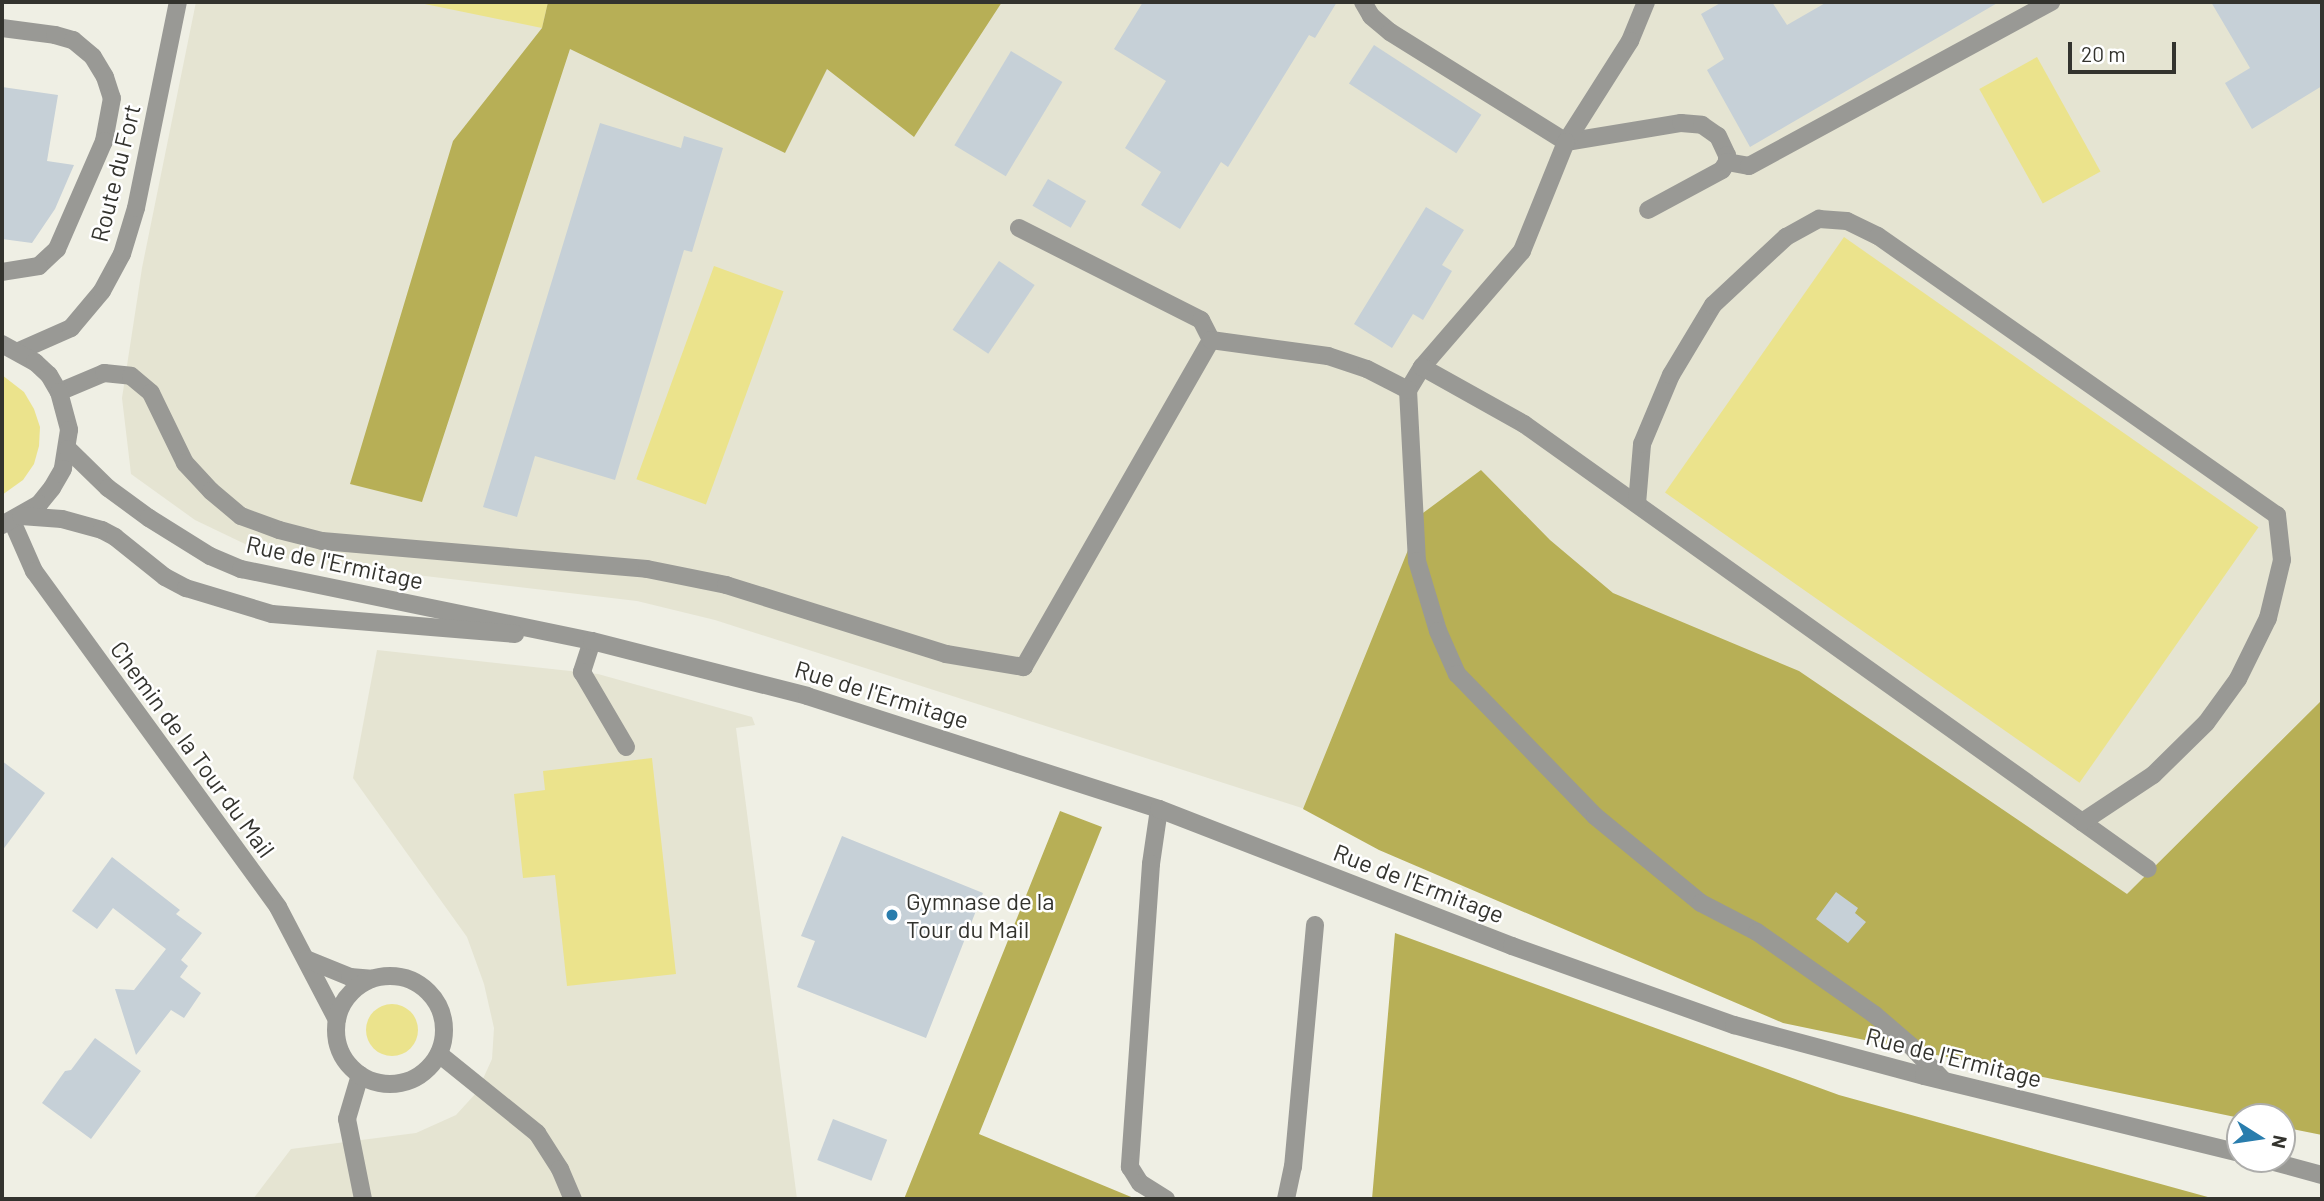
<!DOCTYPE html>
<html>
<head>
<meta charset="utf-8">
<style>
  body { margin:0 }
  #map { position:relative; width:2324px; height:1201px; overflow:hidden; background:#efefe4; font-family:Barlow,sans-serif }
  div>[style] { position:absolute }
  .built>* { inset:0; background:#e5e4d2 }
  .green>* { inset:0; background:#ebe38c; transform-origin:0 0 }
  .round { border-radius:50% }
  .forest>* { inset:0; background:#b7af56 }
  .building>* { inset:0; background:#c6d0d7; transform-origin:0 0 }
  .service>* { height:18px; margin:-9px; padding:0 9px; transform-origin:9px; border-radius:9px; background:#999995 }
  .minor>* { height:18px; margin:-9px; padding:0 9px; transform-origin:9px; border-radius:9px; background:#999995 }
  .minor>.ring { margin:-9px; padding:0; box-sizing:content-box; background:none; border:18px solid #999995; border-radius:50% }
  .tertiary>* { height:18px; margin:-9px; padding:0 9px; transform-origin:9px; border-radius:9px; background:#999995 }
  .dots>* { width:19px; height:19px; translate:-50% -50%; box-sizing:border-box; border:4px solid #fff; border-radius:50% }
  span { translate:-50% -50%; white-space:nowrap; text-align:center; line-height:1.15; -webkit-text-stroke:5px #fff; paint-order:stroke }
  .street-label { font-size:24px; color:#33332e }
  .poi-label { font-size:24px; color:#33332e }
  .left { translate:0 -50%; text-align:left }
  .frame { position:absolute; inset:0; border:4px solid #33332e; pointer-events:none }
  .north { position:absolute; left:2226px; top:1103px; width:70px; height:70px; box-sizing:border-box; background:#fff; border:2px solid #adadab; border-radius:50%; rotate:102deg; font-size:19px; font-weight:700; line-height:28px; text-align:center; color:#33332e }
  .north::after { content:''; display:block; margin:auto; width:24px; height:32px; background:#297dad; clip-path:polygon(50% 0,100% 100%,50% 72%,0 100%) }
  .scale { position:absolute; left:2068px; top:42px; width:108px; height:32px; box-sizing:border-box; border:4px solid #33332e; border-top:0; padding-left:9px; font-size:21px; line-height:24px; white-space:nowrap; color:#33332e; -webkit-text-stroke:5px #fff; paint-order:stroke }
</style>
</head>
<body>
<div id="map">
  <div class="built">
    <div style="clip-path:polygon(196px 2px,2322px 2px,2322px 1135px,2282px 1117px,2266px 1117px,715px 620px,637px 601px,297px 561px,262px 552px,195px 520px,131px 474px,122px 398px,142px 268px)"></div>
    <div style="clip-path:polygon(377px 650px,598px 674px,752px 717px,755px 725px,736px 728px,797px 1199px,253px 1199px,291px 1149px,416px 1133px,456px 1115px,477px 1092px,492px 1059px,494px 1028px,484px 984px,467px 937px,353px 778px)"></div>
  </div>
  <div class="green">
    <div style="clip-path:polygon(415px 2px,548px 2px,542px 28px)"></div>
    <div style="left:2037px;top:57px;width:131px;height:66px;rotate:61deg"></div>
    <div style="left:1844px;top:237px;width:506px;height:312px;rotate:35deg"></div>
    <div style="left:714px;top:266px;width:74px;height:227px;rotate:20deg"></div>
    <div style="clip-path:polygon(2px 375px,24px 392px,34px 409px,40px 427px,39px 446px,34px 464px,23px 480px,2px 495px)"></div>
    <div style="clip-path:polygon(652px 758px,676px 974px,567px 986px,555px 875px,523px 878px,514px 794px,545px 790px,543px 771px)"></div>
    <div class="round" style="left:366px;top:1004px;width:52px;height:52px"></div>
  </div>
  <div class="forest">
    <div style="clip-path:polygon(548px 2px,1002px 2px,914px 137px,827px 69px,785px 153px,570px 49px,422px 502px,350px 484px,453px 141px,542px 28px)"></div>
    <div style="clip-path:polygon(1481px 470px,1550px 540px,1613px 593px,1799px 671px,2127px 894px,2322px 700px,2322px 1135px,2282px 1127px,2282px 1117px,2240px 1118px,1783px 1023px,1379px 850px,1303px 809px,1423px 513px)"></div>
    <div style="clip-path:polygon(1060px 811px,1102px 827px,979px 1134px,1136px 1199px,904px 1199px)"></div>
    <div style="clip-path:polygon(1395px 933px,1839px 1095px,2215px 1199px,1372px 1199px)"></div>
  </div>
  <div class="building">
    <div style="clip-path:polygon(1143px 2px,1337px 2px,1315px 38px,1309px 35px,1228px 167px,1221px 162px,1180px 229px,1141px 205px,1161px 172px,1125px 148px,1166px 81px,1114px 49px)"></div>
    <div style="clip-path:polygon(1722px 2px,1772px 2px,1787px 25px,1827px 2px,1999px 2px,1750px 147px,1707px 70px,1724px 59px,1701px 14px)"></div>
    <div style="clip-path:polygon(2211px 2px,2322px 2px,2322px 86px,2252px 129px,2225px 83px,2250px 68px)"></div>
    <div style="left:1374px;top:45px;width:128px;height:46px;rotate:33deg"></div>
    <div style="left:1011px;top:51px;width:60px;height:110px;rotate:31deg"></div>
    <div style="clip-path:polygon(2px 87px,58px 95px,47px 161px,74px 165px,55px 209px,32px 243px,2px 239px)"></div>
    <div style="clip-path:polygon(600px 123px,681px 148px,684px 136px,723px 148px,692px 252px,684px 250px,615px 480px,535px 456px,517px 517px,483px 507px)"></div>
    <div style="left:1048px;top:179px;width:44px;height:31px;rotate:30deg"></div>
    <div style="clip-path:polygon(1426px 207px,1464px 230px,1442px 265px,1452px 271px,1423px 320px,1413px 314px,1392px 348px,1354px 324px)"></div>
    <div style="left:999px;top:261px;width:43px;height:83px;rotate:34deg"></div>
    <div style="clip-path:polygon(2px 761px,45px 793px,2px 851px)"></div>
    <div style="clip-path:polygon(842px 836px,983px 893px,926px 1038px,797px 987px,815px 941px,801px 936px)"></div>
    <div style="clip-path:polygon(112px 857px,180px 910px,176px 914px,202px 933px,181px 960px,188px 966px,180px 977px,201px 993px,184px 1018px,171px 1010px,136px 1055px,115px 989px,134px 990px,166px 949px,113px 908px,97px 929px,72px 911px)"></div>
    <div style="clip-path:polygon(1836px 892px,1858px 908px,1855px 913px,1866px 922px,1848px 943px,1816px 919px)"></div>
    <div style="clip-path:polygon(95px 1038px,141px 1071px,91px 1139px,42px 1103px,65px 1071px,71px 1070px)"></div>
    <div style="left:833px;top:1119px;width:58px;height:44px;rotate:21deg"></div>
  </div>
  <div class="service">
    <div style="left:1363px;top:2px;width:16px;rotate:60deg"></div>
    <div style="left:1371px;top:16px;width:25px;rotate:40deg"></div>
    <div style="left:1390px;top:32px;width:208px;rotate:32deg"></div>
    <div style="left:1566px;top:142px;width:117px;rotate:-9.4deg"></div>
    <div style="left:1681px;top:123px;width:21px;rotate:5deg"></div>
    <div style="left:1702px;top:125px;width:19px;rotate:35deg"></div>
    <div style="left:1718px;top:136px;width:21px;rotate:65deg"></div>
    <div style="left:1727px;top:155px;width:7px;rotate:90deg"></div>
    <div style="left:1727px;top:162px;width:9px;rotate:122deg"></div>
    <div style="left:1722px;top:170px;width:84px;rotate:151.6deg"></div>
    <div style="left:1646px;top:2px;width:42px;rotate:112.3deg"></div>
    <div style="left:1630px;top:41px;width:120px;rotate:122.4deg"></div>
    <div style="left:1566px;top:142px;width:118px;rotate:112deg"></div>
    <div style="left:1522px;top:251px;width:153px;rotate:130.8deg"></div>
    <div style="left:1422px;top:367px;width:27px;rotate:121deg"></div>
    <div style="left:1408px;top:390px;width:171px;rotate:87deg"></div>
    <div style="left:1417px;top:561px;width:73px;rotate:73.3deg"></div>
    <div style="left:1438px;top:631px;width:47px;rotate:66.2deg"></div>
    <div style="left:1457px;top:674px;width:198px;rotate:45.8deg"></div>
    <div style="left:1595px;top:816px;width:137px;rotate:39.4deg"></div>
    <div style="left:1701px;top:903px;width:63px;rotate:27.4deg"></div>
    <div style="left:1757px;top:932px;width:144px;rotate:35.1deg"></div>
    <div style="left:1875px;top:1015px;width:48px;rotate:40.7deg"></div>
    <div style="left:1911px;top:1046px;width:47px;rotate:46.7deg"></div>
    <div style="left:1727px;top:162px;width:22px;rotate:10deg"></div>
    <div style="left:1749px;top:166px;width:344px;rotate:-28.5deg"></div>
    <div style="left:1019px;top:228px;width:204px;rotate:26.8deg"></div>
    <div style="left:1201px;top:320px;width:22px;rotate:63deg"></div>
    <div style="left:1211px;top:340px;width:377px;rotate:119.8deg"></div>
    <div style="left:1211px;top:340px;width:118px;rotate:7.8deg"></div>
    <div style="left:1328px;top:356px;width:41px;rotate:18.4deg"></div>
    <div style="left:1367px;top:369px;width:46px;rotate:27.1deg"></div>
    <div style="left:1422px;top:367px;width:117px;rotate:29.2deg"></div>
    <div style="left:1524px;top:424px;width:766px;rotate:35.49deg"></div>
    <div style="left:1637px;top:504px;width:60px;rotate:-85.2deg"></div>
    <div style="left:1642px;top:444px;width:75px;rotate:-67.2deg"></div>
    <div style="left:1671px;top:375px;width:82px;rotate:-59deg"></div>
    <div style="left:1713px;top:305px;width:100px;rotate:-43deg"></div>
    <div style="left:1786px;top:237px;width:38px;rotate:-29deg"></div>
    <div style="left:1819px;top:219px;width:28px;rotate:4deg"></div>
    <div style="left:1847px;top:221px;width:34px;rotate:26deg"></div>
    <div style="left:1878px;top:236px;width:487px;rotate:35deg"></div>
    <div style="left:2277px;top:515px;width:45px;rotate:83.7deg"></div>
    <div style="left:2282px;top:560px;width:60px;rotate:103.6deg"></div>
    <div style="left:2268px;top:618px;width:68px;rotate:116.2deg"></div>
    <div style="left:2238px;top:679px;width:54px;rotate:126deg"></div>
    <div style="left:2206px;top:723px;width:74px;rotate:135.5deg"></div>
    <div style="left:2153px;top:775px;width:85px;rotate:146.5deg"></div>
    <div style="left:592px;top:641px;width:33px;rotate:108deg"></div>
    <div style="left:582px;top:672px;width:87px;rotate:59.6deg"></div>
    <div style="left:1159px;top:809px;width:56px;rotate:98.3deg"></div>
    <div style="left:1151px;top:864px;width:304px;rotate:94deg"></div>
    <div style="left:1130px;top:1167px;width:19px;rotate:58deg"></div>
    <div style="left:1140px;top:1183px;width:31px;rotate:32deg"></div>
    <div style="left:439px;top:1054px;width:126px;rotate:38.9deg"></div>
    <div style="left:537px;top:1133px;width:43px;rotate:57.4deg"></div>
    <div style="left:560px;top:1169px;width:33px;rotate:67deg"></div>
    <div style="left:360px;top:1075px;width:46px;rotate:106.5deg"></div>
    <div style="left:347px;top:1119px;width:82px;rotate:78.7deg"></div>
    <div style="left:1286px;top:1199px;width:33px;rotate:-78deg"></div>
    <div style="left:1293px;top:1167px;width:243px;rotate:-84.8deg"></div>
  </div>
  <div class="minor">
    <div style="left:2px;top:28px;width:53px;rotate:7.5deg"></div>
    <div style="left:55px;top:35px;width:19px;rotate:16deg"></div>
    <div style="left:73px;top:40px;width:26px;rotate:40deg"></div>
    <div style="left:93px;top:57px;width:23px;rotate:59deg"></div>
    <div style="left:105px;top:77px;width:22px;rotate:72deg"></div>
    <div style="left:112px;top:98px;width:44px;rotate:100.5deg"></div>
    <div style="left:104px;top:141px;width:118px;rotate:113.5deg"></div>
    <div style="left:57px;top:249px;width:25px;rotate:137deg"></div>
    <div style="left:39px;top:266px;width:37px;rotate:171deg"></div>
    <div style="left:19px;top:351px;width:57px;rotate:-23.9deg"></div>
    <div style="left:71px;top:328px;width:48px;rotate:-50deg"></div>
    <div style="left:102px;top:291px;width:42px;rotate:-61.6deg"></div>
    <div style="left:122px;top:254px;width:48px;rotate:-73.1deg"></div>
    <div style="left:136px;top:208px;width:210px;rotate:-78.5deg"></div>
    <div style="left:59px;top:392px;width:49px;rotate:-22.9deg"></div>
    <div style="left:104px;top:373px;width:27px;rotate:6deg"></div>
    <div style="left:131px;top:376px;width:26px;rotate:40deg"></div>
    <div style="left:151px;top:393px;width:78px;rotate:64.1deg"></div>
    <div style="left:185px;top:463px;width:38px;rotate:47deg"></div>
    <div style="left:211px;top:491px;width:39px;rotate:40deg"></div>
    <div style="left:241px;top:516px;width:40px;rotate:20.2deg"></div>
    <div style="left:279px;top:530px;width:44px;rotate:14.3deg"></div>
    <div style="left:322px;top:541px;width:326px;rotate:4.9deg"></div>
    <div style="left:647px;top:569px;width:81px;rotate:11.4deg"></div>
    <div style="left:726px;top:585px;width:231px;rotate:17.4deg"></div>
    <div style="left:946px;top:654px;width:79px;rotate:9.5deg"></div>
    <div style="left:12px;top:521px;width:55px;rotate:66.3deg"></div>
    <div style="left:34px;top:571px;width:415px;rotate:54deg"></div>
    <div style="left:278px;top:907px;width:127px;rotate:62.4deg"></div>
    <div style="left:306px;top:959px;width:48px;rotate:22.2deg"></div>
    <div style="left:350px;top:977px;width:21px;rotate:5deg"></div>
    <div class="ring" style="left:336px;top:976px;width:90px;height:90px"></div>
  </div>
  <div class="tertiary">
    <div style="left:2px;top:344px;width:38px;rotate:29deg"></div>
    <div style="left:35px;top:362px;width:19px;rotate:43deg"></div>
    <div style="left:49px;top:375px;width:20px;rotate:60deg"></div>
    <div style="left:59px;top:392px;width:39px;rotate:75deg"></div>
    <div style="left:69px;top:430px;width:39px;rotate:99deg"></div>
    <div style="left:63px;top:469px;width:22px;rotate:120deg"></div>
    <div style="left:52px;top:488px;width:21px;rotate:129deg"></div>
    <div style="left:39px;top:504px;width:43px;rotate:150.4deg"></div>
    <div style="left:68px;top:449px;width:56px;rotate:44.3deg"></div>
    <div style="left:108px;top:488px;width:51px;rotate:36.2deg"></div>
    <div style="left:149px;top:518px;width:72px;rotate:31.9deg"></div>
    <div style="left:210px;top:556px;width:34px;rotate:23deg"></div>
    <div style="left:241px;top:569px;width:358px;rotate:11.6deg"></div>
    <div style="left:592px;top:641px;width:222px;rotate:14.3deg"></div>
    <div style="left:807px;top:696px;width:370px;rotate:17.8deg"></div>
    <div style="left:1159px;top:809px;width:379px;rotate:21.2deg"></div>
    <div style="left:1512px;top:946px;width:236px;rotate:19.6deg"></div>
    <div style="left:1734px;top:1025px;width:197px;rotate:15deg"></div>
    <div style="left:1924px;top:1076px;width:325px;rotate:13.7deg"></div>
    <div style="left:21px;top:516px;width:41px;rotate:4.2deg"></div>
    <div style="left:62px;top:519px;width:41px;rotate:15.4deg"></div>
    <div style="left:102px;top:530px;width:15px;rotate:28deg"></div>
    <div style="left:115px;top:537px;width:64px;rotate:38.7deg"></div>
    <div style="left:165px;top:577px;width:24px;rotate:28deg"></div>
    <div style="left:186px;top:588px;width:90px;rotate:16.8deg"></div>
    <div style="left:272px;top:614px;width:244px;rotate:4.7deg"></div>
    <div style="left:2263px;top:1159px;width:61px;rotate:15.2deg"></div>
  </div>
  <div class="dots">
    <div style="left:892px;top:915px;background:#297dad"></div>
  </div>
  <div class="street-label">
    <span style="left:115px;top:173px;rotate:-76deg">Route du Fort</span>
    <span style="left:335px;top:562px;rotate:12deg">Rue de l'Ermitage</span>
    <span style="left:882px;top:694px;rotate:17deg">Rue de l'Ermitage</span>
    <span style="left:193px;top:749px;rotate:54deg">Chemin de la Tour du Mail</span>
    <span style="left:1419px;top:883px;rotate:21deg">Rue de l'Ermitage</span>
    <span style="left:1954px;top:1057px;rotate:14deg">Rue de l'Ermitage</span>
  </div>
  <div class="poi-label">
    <span class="left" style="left:906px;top:915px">Gymnase de la<br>Tour du Mail</span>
  </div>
  <div class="frame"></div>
  <div class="north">N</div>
  <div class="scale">20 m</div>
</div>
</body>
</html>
